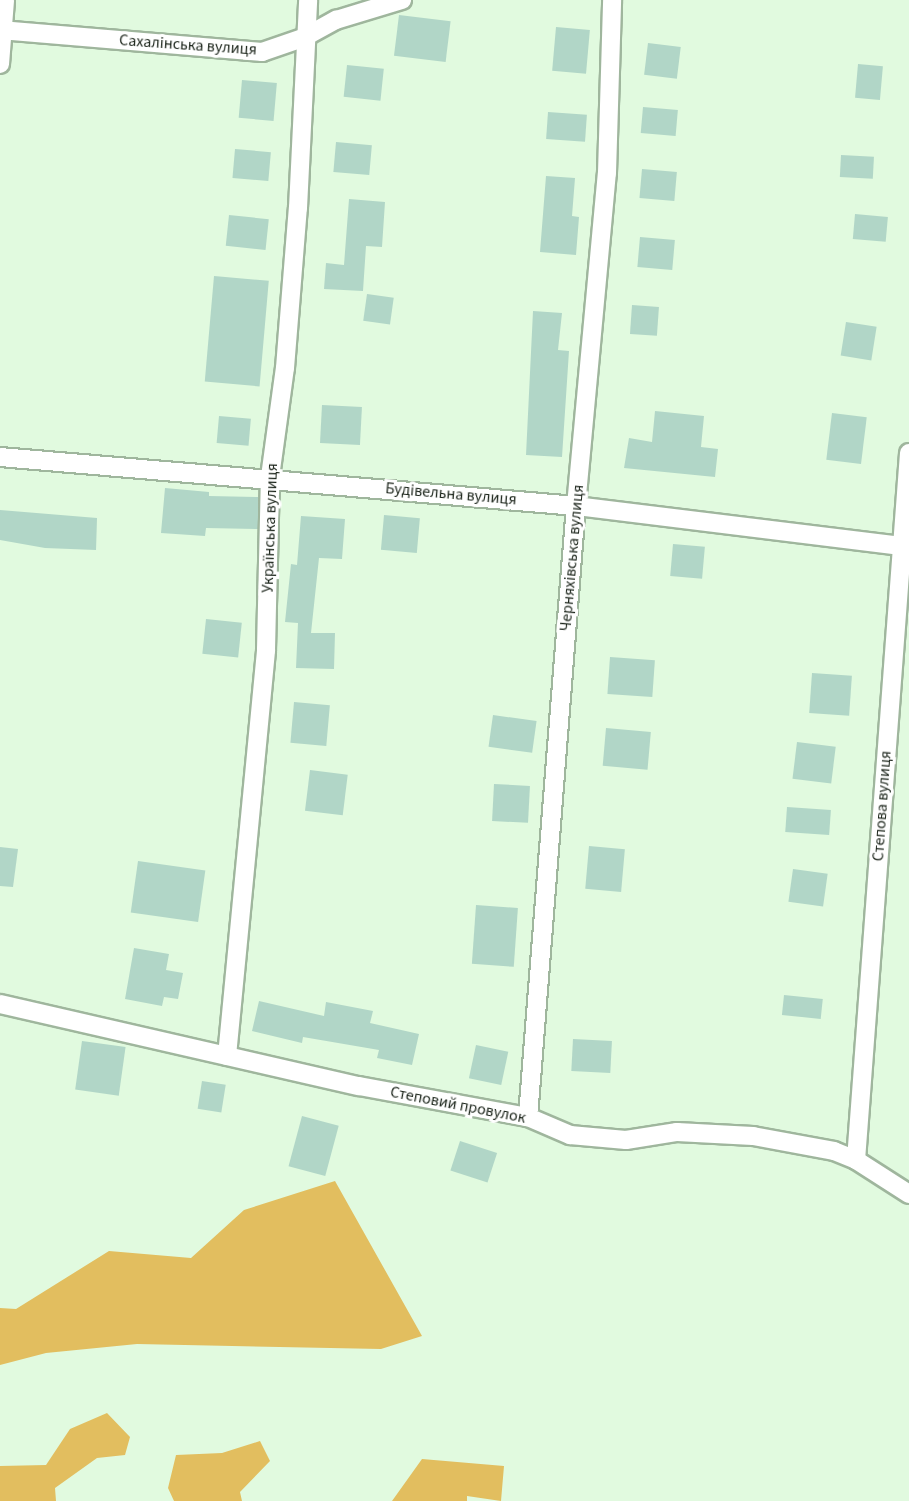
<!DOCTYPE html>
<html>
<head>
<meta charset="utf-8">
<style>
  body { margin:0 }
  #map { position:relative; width:909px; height:1501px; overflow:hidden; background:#e1fadf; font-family:"Source Sans 3",sans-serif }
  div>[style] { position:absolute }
  .forest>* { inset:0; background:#e2be5f }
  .building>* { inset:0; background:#b1d6c7; transform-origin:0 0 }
  .roads { filter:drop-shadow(2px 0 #9fb69d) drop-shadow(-2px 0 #9fb69d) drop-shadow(0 2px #9fb69d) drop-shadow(0 -2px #9fb69d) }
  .street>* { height:18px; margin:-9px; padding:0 9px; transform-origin:9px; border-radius:9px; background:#fff }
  span { translate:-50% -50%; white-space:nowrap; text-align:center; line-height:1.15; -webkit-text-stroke:6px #fff; paint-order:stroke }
  .street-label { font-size:16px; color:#1c251b }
</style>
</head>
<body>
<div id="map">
  <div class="forest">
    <div style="clip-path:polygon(335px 1181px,422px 1336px,381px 1349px,137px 1344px,46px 1353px,0 1365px,0 1308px,16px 1309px,109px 1251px,191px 1258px,244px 1210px)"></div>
    <div style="clip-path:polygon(107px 1413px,130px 1437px,125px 1455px,97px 1458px,55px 1488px,56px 1501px,0 1501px,0 1466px,46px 1465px,70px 1429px)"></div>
    <div style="clip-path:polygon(260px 1441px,270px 1461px,240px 1492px,242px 1501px,174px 1501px,168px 1488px,176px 1455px,222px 1453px)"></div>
    <div style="clip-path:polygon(422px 1459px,504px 1466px,501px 1501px,467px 1496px,467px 1501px,392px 1501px)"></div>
  </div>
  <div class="building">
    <div style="left:399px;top:15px;width:52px;height:41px;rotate:7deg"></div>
    <div style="left:556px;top:27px;width:34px;height:44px;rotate:5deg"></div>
    <div style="left:648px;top:43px;width:33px;height:32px;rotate:7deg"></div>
    <div style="left:858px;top:64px;width:25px;height:34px;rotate:5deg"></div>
    <div style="left:347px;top:65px;width:37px;height:32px;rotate:6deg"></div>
    <div style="left:242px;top:80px;width:35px;height:38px;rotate:5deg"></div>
    <div style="left:643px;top:107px;width:35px;height:26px;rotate:5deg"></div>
    <div style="left:548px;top:112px;width:39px;height:27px;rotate:4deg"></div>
    <div style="left:336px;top:142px;width:36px;height:30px;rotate:5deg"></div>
    <div style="left:235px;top:149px;width:36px;height:29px;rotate:5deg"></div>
    <div style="left:841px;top:155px;width:33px;height:22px;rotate:3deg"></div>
    <div style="left:642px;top:169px;width:35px;height:29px;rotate:5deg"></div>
    <div style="clip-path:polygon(546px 176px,575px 178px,572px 216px,579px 217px,576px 255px,540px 252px)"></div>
    <div style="clip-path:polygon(349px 199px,385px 202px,382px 247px,366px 246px,363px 291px,324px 289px,326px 263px,344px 265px)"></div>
    <div style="left:855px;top:214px;width:33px;height:25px;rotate:5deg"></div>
    <div style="left:229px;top:215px;width:40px;height:31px;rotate:6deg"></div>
    <div style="left:640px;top:237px;width:35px;height:30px;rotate:5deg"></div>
    <div style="left:214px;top:276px;width:55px;height:106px;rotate:5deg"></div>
    <div style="left:367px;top:294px;width:27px;height:27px;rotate:8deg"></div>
    <div style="left:632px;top:305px;width:27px;height:29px;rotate:4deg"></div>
    <div style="clip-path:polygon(533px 311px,562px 313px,558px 350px,569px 351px,562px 457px,526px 455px)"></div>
    <div style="left:846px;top:322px;width:31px;height:34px;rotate:9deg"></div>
    <div style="left:322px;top:405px;width:40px;height:38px;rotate:3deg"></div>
    <div style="clip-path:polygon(655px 411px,704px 416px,701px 447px,718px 449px,715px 477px,624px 468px,629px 438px,652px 442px)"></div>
    <div style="left:832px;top:413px;width:35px;height:47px;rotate:7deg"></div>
    <div style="left:219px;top:416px;width:32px;height:27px;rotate:5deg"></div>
    <div style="clip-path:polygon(165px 488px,209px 492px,209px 496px,258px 497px,258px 529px,206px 528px,205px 536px,161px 533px)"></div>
    <div style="clip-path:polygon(0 510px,97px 518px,96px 550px,45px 548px,0 540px)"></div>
    <div style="left:384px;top:515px;width:36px;height:35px;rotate:5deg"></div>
    <div style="clip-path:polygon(301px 516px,345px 519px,342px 559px,319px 558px,311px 633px,335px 633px,334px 669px,296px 668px,298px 623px,285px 622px,291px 564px,297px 565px)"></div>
    <div style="left:673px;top:544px;width:32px;height:32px;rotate:5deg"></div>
    <div style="left:206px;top:619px;width:36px;height:35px;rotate:6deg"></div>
    <div style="left:610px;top:657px;width:45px;height:37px;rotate:4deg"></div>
    <div style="left:812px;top:673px;width:40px;height:40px;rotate:4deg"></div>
    <div style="left:294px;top:702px;width:36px;height:41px;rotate:5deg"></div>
    <div style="left:493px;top:715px;width:44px;height:32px;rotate:8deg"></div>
    <div style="left:606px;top:728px;width:45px;height:38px;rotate:5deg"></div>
    <div style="left:797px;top:742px;width:39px;height:37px;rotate:7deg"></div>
    <div style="left:310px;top:770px;width:38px;height:41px;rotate:7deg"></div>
    <div style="left:494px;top:784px;width:36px;height:37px;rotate:3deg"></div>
    <div style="left:787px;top:807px;width:44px;height:25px;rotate:4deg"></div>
    <div style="left:589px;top:846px;width:36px;height:43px;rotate:5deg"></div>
    <div style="clip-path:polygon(0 847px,18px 849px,13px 887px,0 886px)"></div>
    <div style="left:138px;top:861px;width:68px;height:52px;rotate:8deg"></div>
    <div style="left:793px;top:869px;width:35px;height:33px;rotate:8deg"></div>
    <div style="left:476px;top:905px;width:42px;height:59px;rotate:4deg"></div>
    <div style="clip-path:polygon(134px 948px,169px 954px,166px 970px,183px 973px,178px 999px,164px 997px,162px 1006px,125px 999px)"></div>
    <div style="left:784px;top:995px;width:39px;height:20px;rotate:6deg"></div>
    <div style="clip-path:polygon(259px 1001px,324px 1016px,326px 1002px,373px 1011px,370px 1023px,419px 1034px,412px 1065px,377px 1058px,379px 1050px,303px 1037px,302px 1043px,252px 1031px)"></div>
    <div style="left:573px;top:1039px;width:39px;height:32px;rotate:3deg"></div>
    <div style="left:82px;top:1041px;width:44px;height:49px;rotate:8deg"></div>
    <div style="left:476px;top:1045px;width:33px;height:34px;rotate:12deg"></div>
    <div style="left:202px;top:1081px;width:24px;height:28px;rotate:9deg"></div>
    <div style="left:302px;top:1116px;width:38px;height:52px;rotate:15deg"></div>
    <div style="left:460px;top:1141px;width:39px;height:31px;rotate:18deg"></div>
  </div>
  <div class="roads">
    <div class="street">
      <div style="left:0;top:30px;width:263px;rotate:4.8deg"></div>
      <div style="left:262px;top:52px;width:43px;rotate:-18.9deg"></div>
      <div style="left:303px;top:38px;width:38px;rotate:-29deg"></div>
      <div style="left:336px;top:20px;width:69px;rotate:-16.9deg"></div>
      <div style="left:0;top:64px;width:64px;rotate:-85.5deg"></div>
      <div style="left:0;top:457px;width:578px;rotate:4.86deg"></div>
      <div style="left:576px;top:506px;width:327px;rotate:7deg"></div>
      <div style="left:0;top:1004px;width:368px;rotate:12.9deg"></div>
      <div style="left:359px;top:1086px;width:172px;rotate:10.4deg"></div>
      <div style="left:528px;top:1117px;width:46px;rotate:23.2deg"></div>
      <div style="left:570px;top:1135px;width:56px;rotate:5.1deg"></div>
      <div style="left:626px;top:1140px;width:52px;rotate:-8.9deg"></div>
      <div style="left:677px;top:1132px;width:76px;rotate:3deg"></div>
      <div style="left:753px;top:1136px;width:82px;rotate:10.5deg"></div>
      <div style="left:834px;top:1151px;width:24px;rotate:22deg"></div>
      <div style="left:856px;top:1160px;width:63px;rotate:32.7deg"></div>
      <div style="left:227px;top:1056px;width:408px;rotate:-84.5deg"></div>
      <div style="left:266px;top:650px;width:173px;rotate:-88.7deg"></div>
      <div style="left:270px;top:477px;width:110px;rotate:-82.2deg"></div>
      <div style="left:285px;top:368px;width:161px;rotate:-85.4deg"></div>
      <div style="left:298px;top:208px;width:208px;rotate:-87.2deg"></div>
      <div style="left:528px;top:1117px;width:613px;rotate:-85.51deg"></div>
      <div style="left:576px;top:506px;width:334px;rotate:-84.7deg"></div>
      <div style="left:607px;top:173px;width:173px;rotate:-88.3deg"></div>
      <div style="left:856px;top:1160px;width:709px;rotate:-85.71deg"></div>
    </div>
  </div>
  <div class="street-label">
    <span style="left:188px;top:45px;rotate:4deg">Сахалінська вулиця</span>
    <span style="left:451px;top:494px;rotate:5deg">Будівельна вулиця</span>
    <span style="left:270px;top:528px;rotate:-88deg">Українська вулиця</span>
    <span style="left:572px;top:558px;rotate:-85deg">Черняхівська вулиця</span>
    <span style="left:882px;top:806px;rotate:-86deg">Степова вулиця</span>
    <span style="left:458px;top:1105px;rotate:11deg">Степовий провулок</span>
  </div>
</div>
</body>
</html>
